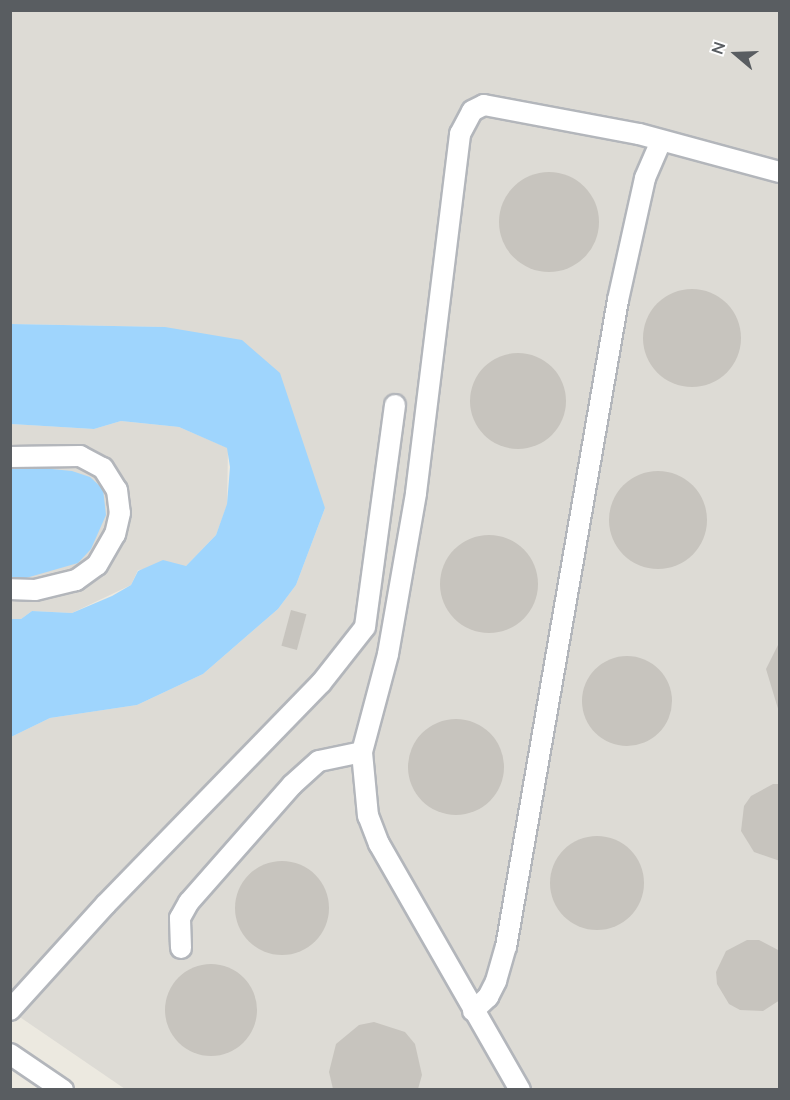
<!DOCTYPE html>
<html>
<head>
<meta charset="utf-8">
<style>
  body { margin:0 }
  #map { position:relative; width:790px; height:1100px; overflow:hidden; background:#ece9e0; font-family:"Nunito Sans",sans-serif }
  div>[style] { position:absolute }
  .industrial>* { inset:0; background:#dddbd5 }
  .water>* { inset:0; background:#9fd5fd }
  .building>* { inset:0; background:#c7c4be; transform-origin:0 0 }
  .round { border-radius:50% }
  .roads { filter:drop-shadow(2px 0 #b3b6bb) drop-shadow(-2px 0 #b3b6bb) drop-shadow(0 2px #b3b6bb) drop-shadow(0 -2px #b3b6bb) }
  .minor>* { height:20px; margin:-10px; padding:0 10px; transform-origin:10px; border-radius:10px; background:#fff }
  span { translate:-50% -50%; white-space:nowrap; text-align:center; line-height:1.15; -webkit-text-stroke:6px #fff; paint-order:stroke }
  .frame { position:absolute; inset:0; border:12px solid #595d61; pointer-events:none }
  .north { position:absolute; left:706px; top:24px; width:60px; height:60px; -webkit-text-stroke:4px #fff; paint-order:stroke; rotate:289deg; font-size:16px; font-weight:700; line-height:24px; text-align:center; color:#595d61 }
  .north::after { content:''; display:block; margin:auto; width:21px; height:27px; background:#595d61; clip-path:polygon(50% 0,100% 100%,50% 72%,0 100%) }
</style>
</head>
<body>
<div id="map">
  <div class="industrial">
    <div style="clip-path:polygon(11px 11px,779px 11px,779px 1089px,125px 1089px,11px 1011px,11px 737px,50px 718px,137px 705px,203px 674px,278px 609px,296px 585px,325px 508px,165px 327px,11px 324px)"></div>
    <div style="clip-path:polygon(121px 421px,179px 427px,228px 448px,227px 505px,216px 535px,186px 566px,138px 570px,131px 585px,72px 613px,32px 611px,21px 619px,11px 619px,11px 424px,94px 429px)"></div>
  </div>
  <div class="water">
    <div style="clip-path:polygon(11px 324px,165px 327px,242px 340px,280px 373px,325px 508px,296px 585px,278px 609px,203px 674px,137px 705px,50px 718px,11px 737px,11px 619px,21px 619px,32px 611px,72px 613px,112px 596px,131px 585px,138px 571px,163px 560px,186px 566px,216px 535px,227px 504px,230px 467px,227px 448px,179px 427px,121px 421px,94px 429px,11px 424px)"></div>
    <div style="clip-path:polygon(21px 466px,72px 471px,90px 477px,103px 489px,106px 515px,91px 549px,78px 563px,26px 578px,11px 577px,10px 469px)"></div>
  </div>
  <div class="building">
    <div class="round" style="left:499px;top:172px;width:100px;height:100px"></div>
    <div class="round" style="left:643px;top:289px;width:98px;height:98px"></div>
    <div class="round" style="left:470px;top:353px;width:96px;height:96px"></div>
    <div class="round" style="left:609px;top:471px;width:98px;height:98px"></div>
    <div class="round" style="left:440px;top:535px;width:98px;height:98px"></div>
    <div style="left:291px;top:610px;width:16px;height:37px;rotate:15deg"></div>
    <div style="clip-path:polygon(780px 641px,780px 712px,779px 712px,766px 669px)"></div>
    <div class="round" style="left:582px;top:656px;width:90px;height:90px"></div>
    <div class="round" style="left:408px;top:719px;width:96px;height:96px"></div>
    <div style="clip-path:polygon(773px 784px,780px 784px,780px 861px,754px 852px,741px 831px,744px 806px,751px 796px)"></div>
    <div class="round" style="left:550px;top:836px;width:94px;height:94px"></div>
    <div class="round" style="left:235px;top:861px;width:94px;height:94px"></div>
    <div style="clip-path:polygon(747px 940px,759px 940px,780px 951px,780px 1000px,763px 1011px,740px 1010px,729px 1004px,717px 984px,716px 972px,726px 951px)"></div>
    <div class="round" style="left:165px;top:964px;width:92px;height:92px"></div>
    <div style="clip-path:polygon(374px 1022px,405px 1032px,415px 1044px,422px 1075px,418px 1089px,333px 1089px,329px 1072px,336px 1044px,359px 1025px)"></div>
  </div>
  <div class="roads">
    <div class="minor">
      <div style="left:10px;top:457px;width:70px;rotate:-0.8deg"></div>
      <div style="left:80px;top:456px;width:26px;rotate:28deg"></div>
      <div style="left:103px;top:468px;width:26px;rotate:58deg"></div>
      <div style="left:117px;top:490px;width:23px;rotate:83deg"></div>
      <div style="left:120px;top:513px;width:22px;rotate:103deg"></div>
      <div style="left:115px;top:534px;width:36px;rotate:120deg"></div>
      <div style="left:97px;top:565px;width:26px;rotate:144deg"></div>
      <div style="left:76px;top:580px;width:42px;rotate:166.3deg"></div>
      <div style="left:35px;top:590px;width:25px;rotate:-178deg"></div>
      <div style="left:181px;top:948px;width:30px;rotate:-92deg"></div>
      <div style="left:180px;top:918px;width:18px;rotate:-61deg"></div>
      <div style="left:189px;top:902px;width:156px;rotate:-48.6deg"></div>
      <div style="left:292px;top:785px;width:36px;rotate:-42deg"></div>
      <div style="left:319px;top:761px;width:44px;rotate:-11.8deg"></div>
      <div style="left:10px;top:1010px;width:143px;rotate:-47.8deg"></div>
      <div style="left:106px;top:904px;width:308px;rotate:-45.8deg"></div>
      <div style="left:321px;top:683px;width:71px;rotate:-51.8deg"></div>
      <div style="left:365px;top:627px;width:224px;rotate:-82.3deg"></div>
      <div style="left:473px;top:1011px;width:21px;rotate:-43deg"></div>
      <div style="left:488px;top:997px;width:18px;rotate:-63deg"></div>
      <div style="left:496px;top:981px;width:35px;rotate:-74deg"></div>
      <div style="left:506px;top:947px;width:657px;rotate:-80.18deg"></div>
      <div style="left:618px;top:300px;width:125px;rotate:-77.5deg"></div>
      <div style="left:645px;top:178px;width:40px;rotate:-66.6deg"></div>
      <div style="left:10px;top:1054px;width:64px;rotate:34.2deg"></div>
      <div style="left:520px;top:1090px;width:284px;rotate:-119.8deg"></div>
      <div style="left:379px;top:844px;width:30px;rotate:-111deg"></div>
      <div style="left:368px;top:816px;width:64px;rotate:-95.4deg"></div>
      <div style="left:362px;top:752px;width:101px;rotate:-75.1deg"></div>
      <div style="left:388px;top:654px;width:163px;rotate:-80.1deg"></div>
      <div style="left:416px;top:493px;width:362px;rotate:-83deg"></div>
      <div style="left:460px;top:134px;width:26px;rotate:-62deg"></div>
      <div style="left:472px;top:111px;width:13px;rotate:-27deg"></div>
      <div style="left:484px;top:105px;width:158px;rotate:10.6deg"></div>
      <div style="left:639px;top:134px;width:146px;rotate:15.1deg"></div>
    </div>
  </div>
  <div class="frame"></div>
  <div class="north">N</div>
</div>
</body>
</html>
